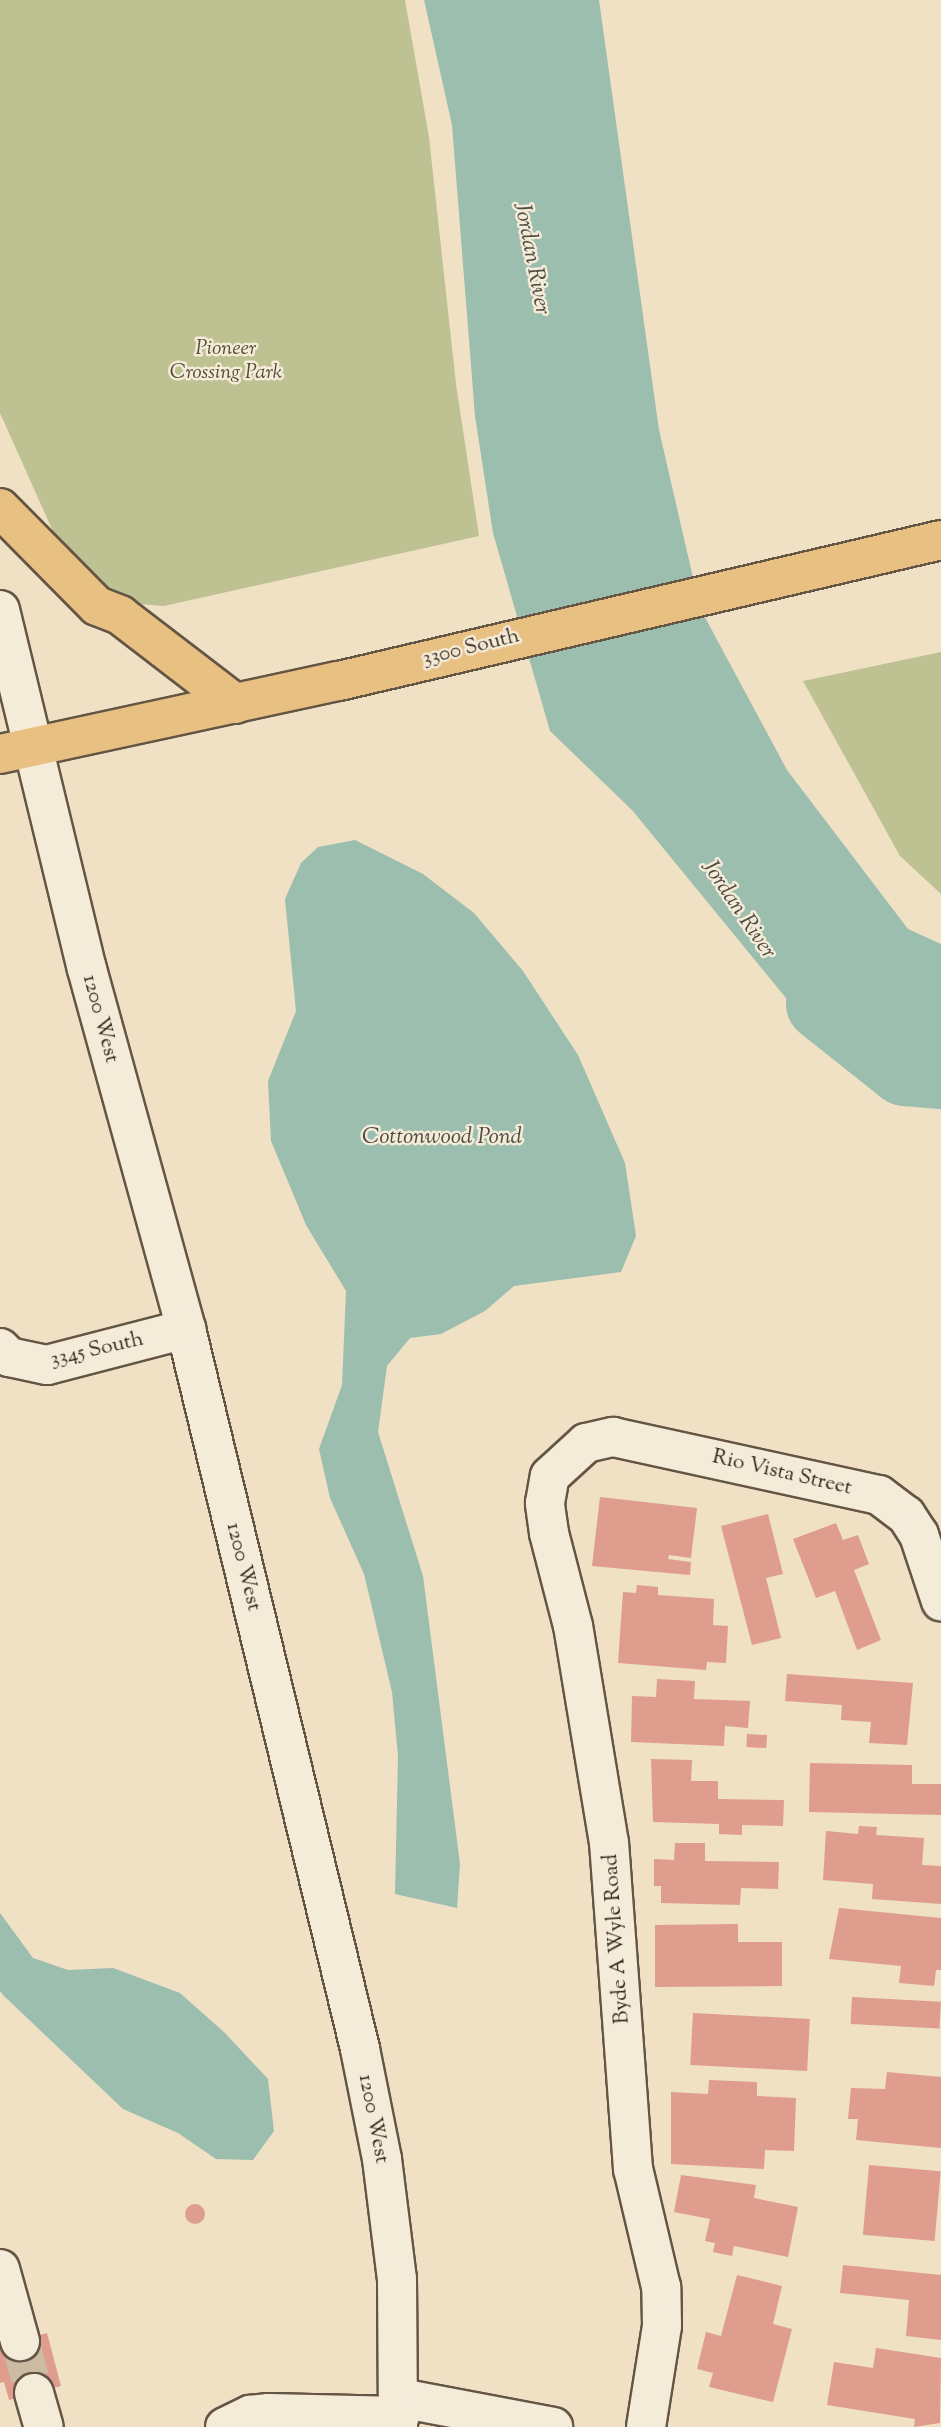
<!DOCTYPE html>
<html>
<head>
<meta charset="utf-8">
<style>
  body { margin:0 }
  #map { position:relative; width:941px; height:2427px; overflow:hidden; background:#f0e0c4; font-family:"Sorts Mill Goudy",serif }
  div>[style] { position:absolute }
  .green>* { inset:0; background:#bec191 }
  .water>* { inset:0; background:#9bbeaf }
  .river>* { height:74px; margin:-37px; padding:0 37px; transform-origin:37px; border-radius:37px; background:#9bbeaf }
  .building>* { inset:0; background:#df9d8d; transform-origin:0 0 }
  .round { border-radius:50% }
  .minor-tunnel>* { height:38px; margin-top:-19px; transform-origin:0; background:repeating-linear-gradient(90deg,#cbbba2 0 38px,transparent 0 57px) }
  .roads { filter:drop-shadow(2px 0 #645545) drop-shadow(-2px 0 #645545) drop-shadow(0 2px #645545) drop-shadow(0 -2px #645545) }
  .minor>* { height:38px; margin:-19px; padding:0 19px; transform-origin:19px; border-radius:19px; background:#f5ebd9 }
  .major>* { height:38px; margin:-19px; padding:0 19px; transform-origin:19px; border-radius:19px; background:#e8c082 }
  span { translate:-50% -50%; white-space:nowrap; text-align:center; line-height:1.15; -webkit-text-stroke:5px #f5ebd9; paint-order:stroke }
  .park-label { font-size:21px; color:#574e38; font-style:italic }
  .street-label { font-size:21px; color:#35271b }
  .water-label { font-size:23px; color:#4e4d40; font-style:italic }
</style>
</head>
<body>
<div id="map">
  <div class="green">
    <div style="clip-path:polygon(0 0,405px 0,429px 137px,456px 384px,479px 536px,164px 606px,125px 603px,91px 588px,60px 547px,0 413px)"></div>
    <div style="clip-path:polygon(941px 652px,941px 894px,900px 856px,803px 681px)"></div>
  </div>
  <div class="water">
    <div style="clip-path:polygon(424px 0,599px 0,659px 430px,700px 608px,787px 770px,908px 929px,941px 944px,941px 1083px,813px 1031px,632px 810px,550px 731px,493px 533px,475px 416px,452px 125px)"></div>
    <div style="clip-path:polygon(355px 840px,423px 874px,474px 913px,523px 971px,578px 1055px,625px 1163px,636px 1236px,621px 1272px,514px 1286px,485px 1311px,441px 1334px,410px 1338px,387px 1366px,378px 1432px,423px 1576px,460px 1864px,457px 1908px,395px 1894px,398px 1756px,392px 1692px,364px 1574px,330px 1498px,319px 1449px,342px 1385px,346px 1291px,306px 1225px,271px 1141px,268px 1081px,296px 1011px,285px 899px,301px 863px,318px 847px)"></div>
    <div style="clip-path:polygon(0 1913px,33px 1958px,68px 1970px,113px 1968px,180px 1993px,225px 2033px,268px 2079px,274px 2131px,253px 2160px,216px 2159px,178px 2133px,123px 2109px,4px 1996px,0 1991px)"></div>
  </div>
  <div class="river">
    <div style="left:823px;top:1004px;width:105px;rotate:38.4deg"></div>
    <div style="left:905px;top:1069px;width:36px;rotate:5deg"></div>
  </div>
  <div class="building">
    <div style="clip-path:polygon(600px 1497px,697px 1508px,691px 1558px,669px 1555px,668px 1559px,691px 1562px,690px 1575px,592px 1566px)"></div>
    <div style="clip-path:polygon(768px 1514px,783px 1574px,766px 1578px,781px 1638px,752px 1645px,721px 1526px)"></div>
    <div style="clip-path:polygon(836px 1523px,843px 1540px,858px 1535px,869px 1564px,854px 1570px,881px 1640px,857px 1650px,835px 1591px,816px 1598px,793px 1539px)"></div>
    <div style="clip-path:polygon(637px 1585px,658px 1587px,658px 1595px,714px 1599px,713px 1625px,728px 1626px,726px 1663px,707px 1662px,706px 1670px,618px 1663px,623px 1592px,636px 1593px)"></div>
    <div style="clip-path:polygon(787px 1674px,913px 1683px,907px 1745px,869px 1743px,871px 1722px,841px 1720px,842px 1705px,785px 1701px)"></div>
    <div style="clip-path:polygon(657px 1679px,695px 1681px,694px 1699px,750px 1701px,748px 1728px,725px 1726px,724px 1746px,631px 1742px,632px 1696px,656px 1697px)"></div>
    <div style="left:747px;top:1734px;width:20px;height:13px;rotate:3deg"></div>
    <div style="clip-path:polygon(651px 1759px,692px 1760px,691px 1781px,718px 1781px,718px 1799px,784px 1800px,783px 1826px,742px 1825px,742px 1835px,719px 1834px,719px 1824px,653px 1822px)"></div>
    <div style="clip-path:polygon(810px 1763px,912px 1765px,912px 1784px,941px 1784px,941px 1815px,809px 1812px)"></div>
    <div style="clip-path:polygon(859px 1826px,877px 1827px,876px 1835px,924px 1838px,922px 1865px,941px 1866px,941px 1904px,872px 1899px,873px 1884px,823px 1880px,826px 1831px,858px 1834px)"></div>
    <div style="clip-path:polygon(675px 1843px,705px 1843px,705px 1861px,779px 1862px,778px 1889px,741px 1888px,740px 1905px,661px 1903px,661px 1886px,654px 1886px,654px 1859px,674px 1860px)"></div>
    <div style="clip-path:polygon(839px 1908px,941px 1918px,941px 1970px,936px 1970px,934px 1986px,899px 1983px,901px 1966px,829px 1959px)"></div>
    <div style="clip-path:polygon(738px 1924px,738px 1942px,782px 1942px,782px 1986px,655px 1987px,655px 1925px)"></div>
    <div style="left:852px;top:1997px;width:89px;height:27px;rotate:3deg"></div>
    <div style="left:693px;top:2013px;width:117px;height:52px;rotate:3deg"></div>
    <div style="clip-path:polygon(887px 2072px,941px 2077px,941px 2148px,856px 2140px,858px 2119px,848px 2119px,851px 2088px,885px 2089px)"></div>
    <div style="clip-path:polygon(709px 2080px,757px 2082px,757px 2096px,796px 2098px,794px 2151px,765px 2150px,764px 2169px,671px 2164px,671px 2092px,708px 2094px)"></div>
    <div style="left:869px;top:2165px;width:72px;height:70px;rotate:5deg"></div>
    <div style="clip-path:polygon(681px 2175px,756px 2185px,754px 2198px,798px 2207px,788px 2257px,734px 2246px,732px 2256px,713px 2252px,715px 2243px,705px 2241px,710px 2219px,674px 2212px)"></div>
    <div class="round" style="left:185px;top:2204px;width:20px;height:20px"></div>
    <div style="clip-path:polygon(843px 2265px,941px 2275px,941px 2340px,906px 2336px,909px 2300px,840px 2293px)"></div>
    <div style="clip-path:polygon(737px 2275px,782px 2286px,773px 2324px,792px 2329px,773px 2402px,709px 2387px,713px 2373px,697px 2369px,706px 2332px,721px 2336px)"></div>
    <div style="clip-path:polygon(47px 2333px,61px 2386px,9px 2400px,4px 2382px,0 2383px,0 2346px)"></div>
    <div style="clip-path:polygon(876px 2348px,941px 2358px,940px 2423px,914px 2427px,915px 2419px,827px 2405px,834px 2362px,873px 2368px)"></div>
  </div>
  <div class="minor-tunnel">
    <div style="left:20px;top:2341px;width:54px;rotate:74.9deg"></div>
  </div>
  <div class="roads">
    <div class="minor">
      <div style="left:0;top:610px;width:369px;rotate:76.4deg"></div>
      <div style="left:87px;top:969px;width:373px;rotate:74.6deg"></div>
      <div style="left:186px;top:1329px;width:741px;rotate:76.41deg"></div>
      <div style="left:360px;top:2049px;width:112px;rotate:78.7deg"></div>
      <div style="left:382px;top:2159px;width:121px;rotate:82.9deg"></div>
      <div style="left:397px;top:2279px;width:148px;rotate:89.6deg"></div>
      <div style="left:0;top:1348px;width:13px;rotate:45deg"></div>
      <div style="left:9px;top:1357px;width:39px;rotate:12deg"></div>
      <div style="left:47px;top:1365px;width:144px;rotate:-14.5deg"></div>
      <div style="left:0;top:2269px;width:75px;rotate:74.5deg"></div>
      <div style="left:34px;top:2393px;width:35px;rotate:74deg"></div>
      <div style="left:400px;top:2398px;width:156px;rotate:10.7deg"></div>
      <div style="left:225px;top:2427px;width:28px;rotate:-26deg"></div>
      <div style="left:250px;top:2415px;width:19px;rotate:-6deg"></div>
      <div style="left:269px;top:2413px;width:131px;rotate:1.3deg"></div>
      <div style="left:646px;top:2427px;width:102px;rotate:-81deg"></div>
      <div style="left:662px;top:2326px;width:39px;rotate:-91deg"></div>
      <div style="left:661px;top:2287px;width:121px;rotate:-103.3deg"></div>
      <div style="left:633px;top:2169px;width:327px;rotate:-94.2deg"></div>
      <div style="left:609px;top:1843px;width:220px;rotate:-99.4deg"></div>
      <div style="left:573px;top:1626px;width:96px;rotate:-104.5deg"></div>
      <div style="left:549px;top:1533px;width:30px;rotate:-98deg"></div>
      <div style="left:545px;top:1503px;width:27px;rotate:-80deg"></div>
      <div style="left:550px;top:1476px;width:49px;rotate:-42.5deg"></div>
      <div style="left:586px;top:1443px;width:28px;rotate:-13deg"></div>
      <div style="left:613px;top:1437px;width:272px;rotate:12.3deg"></div>
      <div style="left:879px;top:1495px;width:34px;rotate:37deg"></div>
      <div style="left:906px;top:1515px;width:24px;rotate:57deg"></div>
      <div style="left:919px;top:1535px;width:70px;rotate:71.6deg"></div>
    </div>
    <div class="major">
      <div style="left:0;top:508px;width:138px;rotate:45.3deg"></div>
      <div style="left:97px;top:606px;width:25px;rotate:21deg"></div>
      <div style="left:120px;top:615px;width:146px;rotate:37.5deg"></div>
      <div style="left:0;top:754px;width:347px;rotate:-12.2deg"></div>
      <div style="left:339px;top:681px;width:618px;rotate:-13.18deg"></div>
    </div>
  </div>
  <div class="park-label">
    <span style="left:226px;top:361px">Pioneer<br>Crossing Park</span>
  </div>
  <div class="street-label">
    <span style="left:471px;top:648px;rotate:-14deg">3300 South</span>
    <span style="left:100px;top:1019px;rotate:75deg">1200 West</span>
    <span style="left:97px;top:1350px;rotate:-13deg">3345 South</span>
    <span style="left:782px;top:1473px;rotate:13deg">Rio Vista Street</span>
    <span style="left:243px;top:1567px;rotate:76deg">1200 West</span>
    <span style="left:617px;top:1939px;rotate:-94deg">Byde A Wyle Road</span>
    <span style="left:373px;top:2119px;rotate:79deg">1200 West</span>
  </div>
  <div class="water-label">
    <span style="left:531px;top:259px;rotate:79deg">Jordan River</span>
    <span style="left:738px;top:910px;rotate:56deg">Jordan River</span>
    <span style="left:442px;top:1138px">Cottonwood Pond</span>
  </div>
</div>
</body>
</html>
